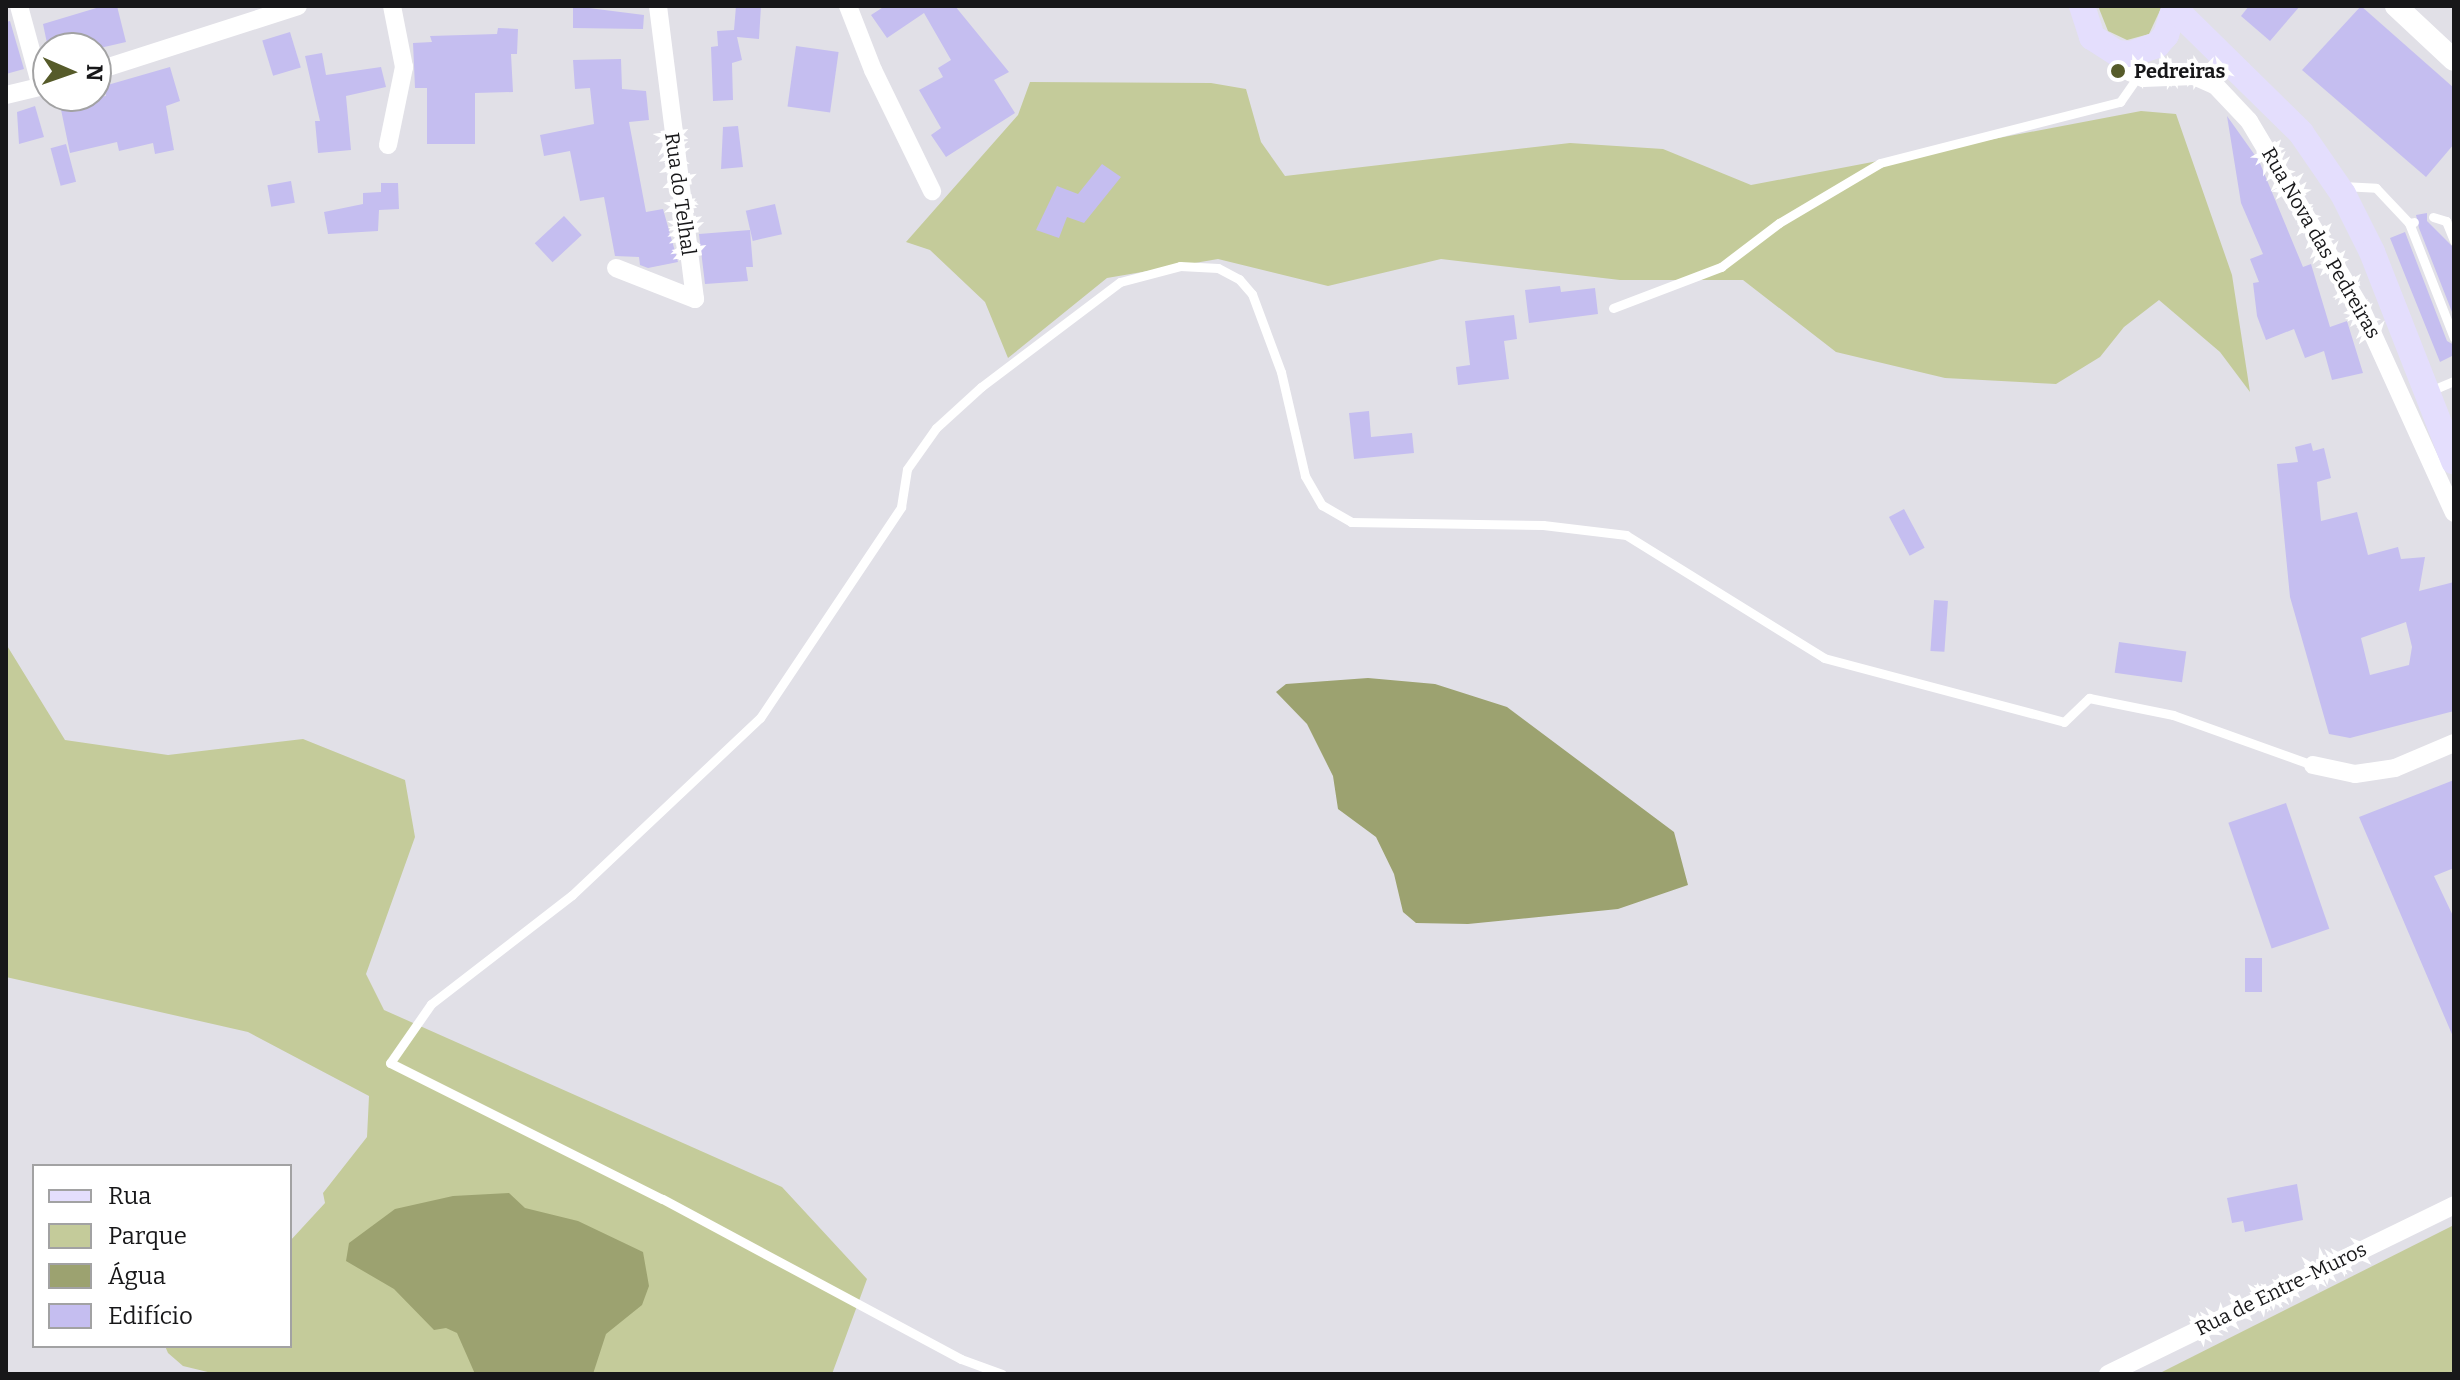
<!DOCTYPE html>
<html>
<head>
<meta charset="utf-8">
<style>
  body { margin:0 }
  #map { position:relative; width:2460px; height:1380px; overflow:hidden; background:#e1e0e7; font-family:Bitter,serif }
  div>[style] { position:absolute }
  .green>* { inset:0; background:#c4cb9a }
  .water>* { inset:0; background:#9ca270 }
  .building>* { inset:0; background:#c5bef0; transform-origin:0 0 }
  .service>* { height:9px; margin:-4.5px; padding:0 4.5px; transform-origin:4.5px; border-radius:4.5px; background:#fff }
  .minor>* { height:18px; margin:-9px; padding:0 9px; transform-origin:9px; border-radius:9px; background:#fff }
  .tertiary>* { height:22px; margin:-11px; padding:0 11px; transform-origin:11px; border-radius:11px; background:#fff }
  .secondary>* { height:26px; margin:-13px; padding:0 13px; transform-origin:13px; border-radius:13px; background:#e4defd }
  .dots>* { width:22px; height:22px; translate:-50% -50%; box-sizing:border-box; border:4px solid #fff; border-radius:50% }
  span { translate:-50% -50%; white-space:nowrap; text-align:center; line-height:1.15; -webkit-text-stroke:8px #fff; paint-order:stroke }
  .poi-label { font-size:20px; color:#171719; font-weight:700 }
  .left { translate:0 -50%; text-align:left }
  .street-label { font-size:20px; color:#171719 }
  .frame { position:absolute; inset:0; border:8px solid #171719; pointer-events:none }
  .legend { position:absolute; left:32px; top:1164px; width:260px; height:184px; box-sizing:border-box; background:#fff; border:2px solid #a2a2a3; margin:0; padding:10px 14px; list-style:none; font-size:24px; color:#171719 }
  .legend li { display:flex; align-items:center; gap:16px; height:40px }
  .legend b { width:40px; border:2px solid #a2a2a3 }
  .north { position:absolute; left:32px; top:32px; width:80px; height:80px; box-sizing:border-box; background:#fff; border:2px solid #a2a2a3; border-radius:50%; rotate:92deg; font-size:22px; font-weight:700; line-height:32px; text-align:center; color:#171719 }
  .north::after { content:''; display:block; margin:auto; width:28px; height:36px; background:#565b2a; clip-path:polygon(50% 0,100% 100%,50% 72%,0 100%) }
</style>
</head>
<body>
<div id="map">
  <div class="green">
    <div style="clip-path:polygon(2098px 6px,2162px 6px,2149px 34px,2127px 40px,2108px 31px)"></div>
    <div style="clip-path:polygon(1030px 82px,1211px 83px,1246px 89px,1261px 142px,1285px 176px,1570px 143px,1663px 149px,1751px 185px,2141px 111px,2176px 114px,2232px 275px,2250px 392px,2220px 352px,2159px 300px,2124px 327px,2100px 357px,2056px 384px,1945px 378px,1836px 352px,1743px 280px,1620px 280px,1441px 259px,1328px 286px,1218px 259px,1107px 278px,1008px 358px,985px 302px,930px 250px,906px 242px,1018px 115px)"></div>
    <div style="clip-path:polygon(6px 644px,65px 740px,168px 755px,303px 739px,405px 780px,415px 837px,366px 974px,384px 1010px,782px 1187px,867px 1279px,832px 1374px,216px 1374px,183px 1366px,168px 1353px,165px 1346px,290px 1346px,290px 1241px,325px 1203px,323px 1193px,367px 1137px,369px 1096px,248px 1032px,6px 977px)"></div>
    <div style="clip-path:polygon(2454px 1225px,2454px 1374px,2158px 1374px)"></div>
  </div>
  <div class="water">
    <div style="clip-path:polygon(1368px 678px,1435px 684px,1507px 707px,1674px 832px,1688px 885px,1618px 909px,1468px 924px,1416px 923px,1403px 912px,1394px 874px,1376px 837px,1338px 809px,1333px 776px,1307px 724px,1276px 692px,1286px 684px)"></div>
    <div style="clip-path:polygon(509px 1193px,525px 1208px,578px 1221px,643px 1252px,649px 1286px,642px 1305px,606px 1334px,593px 1374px,475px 1374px,457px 1333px,446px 1328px,434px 1330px,394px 1289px,346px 1261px,349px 1243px,395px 1209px,453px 1196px)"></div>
  </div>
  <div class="building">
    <div style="clip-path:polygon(103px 6px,117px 6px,126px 42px,100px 48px,48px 48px,43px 24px)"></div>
    <div style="clip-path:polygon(573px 6px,644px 15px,643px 29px,573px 28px)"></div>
    <div style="clip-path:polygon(736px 6px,761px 6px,759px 39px,737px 37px,742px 60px,732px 63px,733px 100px,713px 101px,711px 47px,718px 46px,717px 31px,734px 30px)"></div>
    <div style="clip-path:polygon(885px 6px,955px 6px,1009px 72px,994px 80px,1015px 113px,946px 157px,931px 135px,941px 128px,919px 90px,943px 77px,938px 68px,951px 60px,924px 13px,887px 38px,871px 15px)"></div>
    <div style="clip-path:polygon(2249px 6px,2300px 6px,2270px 41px,2241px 16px)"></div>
    <div style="clip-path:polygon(2361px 6px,2454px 88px,2454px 144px,2426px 177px,2302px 70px)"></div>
    <div style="clip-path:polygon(10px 21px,24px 69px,6px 74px,6px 22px)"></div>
    <div style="clip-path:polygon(498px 28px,518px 29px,517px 54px,511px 54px,513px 92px,475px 93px,475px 144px,427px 144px,427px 88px,415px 88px,413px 43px,432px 42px,430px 36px,497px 34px)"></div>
    <div style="left:290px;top:32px;width:37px;height:29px;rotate:73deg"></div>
    <div style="left:796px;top:46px;width:43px;height:61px;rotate:8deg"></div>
    <div style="clip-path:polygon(322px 53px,326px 75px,381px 67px,386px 87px,346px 96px,351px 150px,318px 153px,315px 121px,320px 121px,305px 56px)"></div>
    <div style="clip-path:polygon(621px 59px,622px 89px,646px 91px,649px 120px,629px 122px,646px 212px,663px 209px,678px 262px,648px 268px,640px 265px,639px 257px,615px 256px,604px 197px,580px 201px,570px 151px,544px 156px,540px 135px,594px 124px,590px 88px,575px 89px,573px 60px)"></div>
    <div style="clip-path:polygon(170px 67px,180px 101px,166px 106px,174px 150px,155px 154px,153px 143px,119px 151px,117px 142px,70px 153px,59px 100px,106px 96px,104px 86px)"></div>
    <div style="clip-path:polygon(35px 106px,44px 137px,19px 144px,17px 112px)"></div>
    <div style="clip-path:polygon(2227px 116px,2259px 161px,2303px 267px,2311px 264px,2330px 327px,2347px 321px,2363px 373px,2332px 380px,2324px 351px,2305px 358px,2294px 329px,2266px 340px,2257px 316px,2253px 283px,2259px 282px,2250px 259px,2263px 254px,2241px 203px)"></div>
    <div style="clip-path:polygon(738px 126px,743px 167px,721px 169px,723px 127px)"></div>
    <div style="left:66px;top:144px;width:39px;height:16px;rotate:75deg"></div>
    <div style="clip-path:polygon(1102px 164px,1121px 177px,1084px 223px,1067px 217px,1059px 238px,1036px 230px,1057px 186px,1078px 194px)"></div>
    <div style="left:291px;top:181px;width:22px;height:24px;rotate:80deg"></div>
    <div style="clip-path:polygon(381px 183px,398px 183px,399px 209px,379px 210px,378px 231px,328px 234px,324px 212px,363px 204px,363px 193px,381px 192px)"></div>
    <div style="left:775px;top:204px;width:31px;height:30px;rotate:77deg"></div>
    <div style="clip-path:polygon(2427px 213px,2427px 221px,2454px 248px,2454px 317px,2419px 228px,2416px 215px)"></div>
    <div style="left:564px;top:216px;width:26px;height:40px;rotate:47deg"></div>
    <div style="clip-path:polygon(750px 230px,753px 267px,746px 267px,748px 281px,705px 284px,699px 234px)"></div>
    <div style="clip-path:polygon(2405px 232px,2447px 341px,2454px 345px,2454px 355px,2440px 362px,2390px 238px)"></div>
    <div style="clip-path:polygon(1560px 286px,1561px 292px,1595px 288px,1598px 314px,1529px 323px,1525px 290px)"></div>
    <div style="clip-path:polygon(1514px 315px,1517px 339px,1504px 341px,1509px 379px,1458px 385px,1456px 367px,1470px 365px,1465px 321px)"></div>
    <div style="clip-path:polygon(1369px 411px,1371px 437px,1412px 433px,1414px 453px,1354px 459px,1349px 413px)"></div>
    <div style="clip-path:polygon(evenodd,2311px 443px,2313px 451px,2324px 448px,2331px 478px,2317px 482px,2321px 521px,2357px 512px,2368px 555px,2398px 547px,2401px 559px,2425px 557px,2419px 591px,2454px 582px,2454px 711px,2350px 738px,2329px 734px,2290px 597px,2277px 464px,2298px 462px,2295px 447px,2311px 443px,2406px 622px,2412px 647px,2409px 665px,2370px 675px,2361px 638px,2406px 622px)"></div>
    <div style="left:1904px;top:509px;width:44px;height:17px;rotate:62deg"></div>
    <div style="left:1934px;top:600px;width:14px;height:51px;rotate:4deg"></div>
    <div style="left:2119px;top:642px;width:68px;height:31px;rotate:8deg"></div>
    <div style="clip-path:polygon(2454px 780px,2454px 868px,2434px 876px,2454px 918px,2454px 1039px,2359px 817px)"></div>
    <div style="left:2286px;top:803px;width:133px;height:61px;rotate:71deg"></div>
    <div style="left:2245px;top:958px;width:17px;height:34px"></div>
    <div style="clip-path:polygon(2297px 1184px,2303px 1220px,2245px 1232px,2243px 1221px,2232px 1223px,2227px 1198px)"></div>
  </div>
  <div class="service">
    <div style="left:2342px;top:186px;width:34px;rotate:3deg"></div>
    <div style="left:2376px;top:188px;width:48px;rotate:46.7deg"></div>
    <div style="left:2409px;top:223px;width:5px;rotate:-11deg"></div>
    <div style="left:2433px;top:217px;width:14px;rotate:17deg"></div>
    <div style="left:2446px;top:221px;width:22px;rotate:68deg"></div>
    <div style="left:2409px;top:223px;width:123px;rotate:68.6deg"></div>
    <div style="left:1613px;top:308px;width:116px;rotate:-20.8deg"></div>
    <div style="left:1721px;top:267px;width:73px;rotate:-37.2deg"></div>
    <div style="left:1779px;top:223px;width:117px;rotate:-30.7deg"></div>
    <div style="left:1880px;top:163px;width:248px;rotate:-14.3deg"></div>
    <div style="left:2120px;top:102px;width:32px;rotate:-55deg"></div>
    <div style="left:2430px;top:391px;width:26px;rotate:-23deg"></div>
    <div style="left:1002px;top:1374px;width:44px;rotate:-159.9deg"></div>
    <div style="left:961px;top:1359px;width:339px;rotate:-151.8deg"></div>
    <div style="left:662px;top:1199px;width:304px;rotate:-153.4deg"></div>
    <div style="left:390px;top:1063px;width:72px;rotate:-55.2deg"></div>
    <div style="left:431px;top:1004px;width:178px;rotate:-37.7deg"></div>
    <div style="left:572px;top:895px;width:258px;rotate:-43.3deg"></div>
    <div style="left:760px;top:718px;width:254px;rotate:-56.2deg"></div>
    <div style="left:901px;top:507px;width:38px;rotate:-81deg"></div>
    <div style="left:907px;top:469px;width:50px;rotate:-54.7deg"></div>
    <div style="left:936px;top:428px;width:61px;rotate:-42.3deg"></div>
    <div style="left:981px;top:387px;width:174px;rotate:-37.1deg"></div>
    <div style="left:1120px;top:282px;width:62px;rotate:-14.9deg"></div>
    <div style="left:1180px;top:266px;width:38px;rotate:3deg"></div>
    <div style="left:1218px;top:268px;width:24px;rotate:28deg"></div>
    <div style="left:1239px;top:279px;width:20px;rotate:49deg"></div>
    <div style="left:1252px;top:294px;width:83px;rotate:69.6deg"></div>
    <div style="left:1281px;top:372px;width:107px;rotate:77deg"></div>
    <div style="left:1305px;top:476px;width:34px;rotate:60deg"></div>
    <div style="left:1322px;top:505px;width:34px;rotate:30deg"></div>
    <div style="left:1351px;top:522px;width:192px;rotate:0.9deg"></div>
    <div style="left:1543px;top:525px;width:84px;rotate:6.9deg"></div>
    <div style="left:1626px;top:535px;width:233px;rotate:31.8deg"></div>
    <div style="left:1824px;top:658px;width:248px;rotate:14.9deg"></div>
    <div style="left:2064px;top:722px;width:35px;rotate:-44deg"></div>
    <div style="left:2089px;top:698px;width:86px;rotate:11.4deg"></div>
    <div style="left:2173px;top:715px;width:149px;rotate:19.7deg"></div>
  </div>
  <div class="minor">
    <div style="left:19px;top:6px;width:84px;rotate:74.8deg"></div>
    <div style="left:848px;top:6px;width:69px;rotate:68.7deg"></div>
    <div style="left:873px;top:70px;width:135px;rotate:64deg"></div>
    <div style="left:2117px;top:53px;width:23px;rotate:56deg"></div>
    <div style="left:2130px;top:72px;width:14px;rotate:25deg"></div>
    <div style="left:2143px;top:78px;width:51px;rotate:-2.2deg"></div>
    <div style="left:2194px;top:76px;width:24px;rotate:24deg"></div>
    <div style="left:2216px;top:86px;width:48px;rotate:46.7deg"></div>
    <div style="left:2249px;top:121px;width:218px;rotate:59.1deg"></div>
    <div style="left:2361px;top:308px;width:225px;rotate:65.6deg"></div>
    <div style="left:96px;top:71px;width:212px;rotate:-17.8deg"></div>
    <div style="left:6px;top:95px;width:43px;rotate:-13.4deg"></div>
    <div style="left:388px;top:145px;width:80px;rotate:-78.4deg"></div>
    <div style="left:404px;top:67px;width:62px;rotate:-101.1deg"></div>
    <div style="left:616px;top:268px;width:85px;rotate:21.4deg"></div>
    <div style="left:695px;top:299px;width:295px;rotate:-97.2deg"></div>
    <div style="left:2313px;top:765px;width:43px;rotate:12.1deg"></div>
    <div style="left:2355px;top:774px;width:40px;rotate:-8.5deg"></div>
    <div style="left:2395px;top:768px;width:64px;rotate:-23deg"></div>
    <div style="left:2108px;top:1374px;width:385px;rotate:-26deg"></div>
  </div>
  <div class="tertiary">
    <div style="left:2396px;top:6px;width:79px;rotate:43deg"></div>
  </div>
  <div class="secondary">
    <div style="left:2082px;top:6px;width:33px;rotate:72deg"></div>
    <div style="left:2092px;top:37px;width:30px;rotate:33deg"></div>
    <div style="left:2117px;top:53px;width:14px;rotate:4deg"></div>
    <div style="left:2131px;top:54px;width:28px;rotate:-19deg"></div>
    <div style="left:2157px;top:45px;width:13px;rotate:-48deg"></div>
    <div style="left:2166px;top:35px;width:30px;rotate:-73deg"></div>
    <div style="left:2175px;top:9px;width:177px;rotate:44.5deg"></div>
    <div style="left:2301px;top:133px;width:74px;rotate:55.5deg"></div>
    <div style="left:2343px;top:194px;width:65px;rotate:63.4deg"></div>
    <div style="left:2372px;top:252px;width:225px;rotate:68.6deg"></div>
  </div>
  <div class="dots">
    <div style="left:2118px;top:71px;background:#565b2a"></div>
  </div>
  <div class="poi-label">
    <span class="left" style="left:2134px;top:71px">Pedreiras</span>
  </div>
  <div class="street-label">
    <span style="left:680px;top:194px;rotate:82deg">Rua do Telhal</span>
    <span style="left:2321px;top:243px;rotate:60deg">Rua Nova das Pedreiras</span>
    <span style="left:2281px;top:1289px;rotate:-26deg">Rua de Entre-Muros</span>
  </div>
  <div class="frame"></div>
  <ul class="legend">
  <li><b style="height:10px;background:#e4defd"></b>Rua</li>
  <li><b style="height:22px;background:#c4cb9a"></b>Parque</li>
  <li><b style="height:22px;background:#9ca270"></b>Água</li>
  <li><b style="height:22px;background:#c5bef0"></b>Edifício</li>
  </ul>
  <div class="north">N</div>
</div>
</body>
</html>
